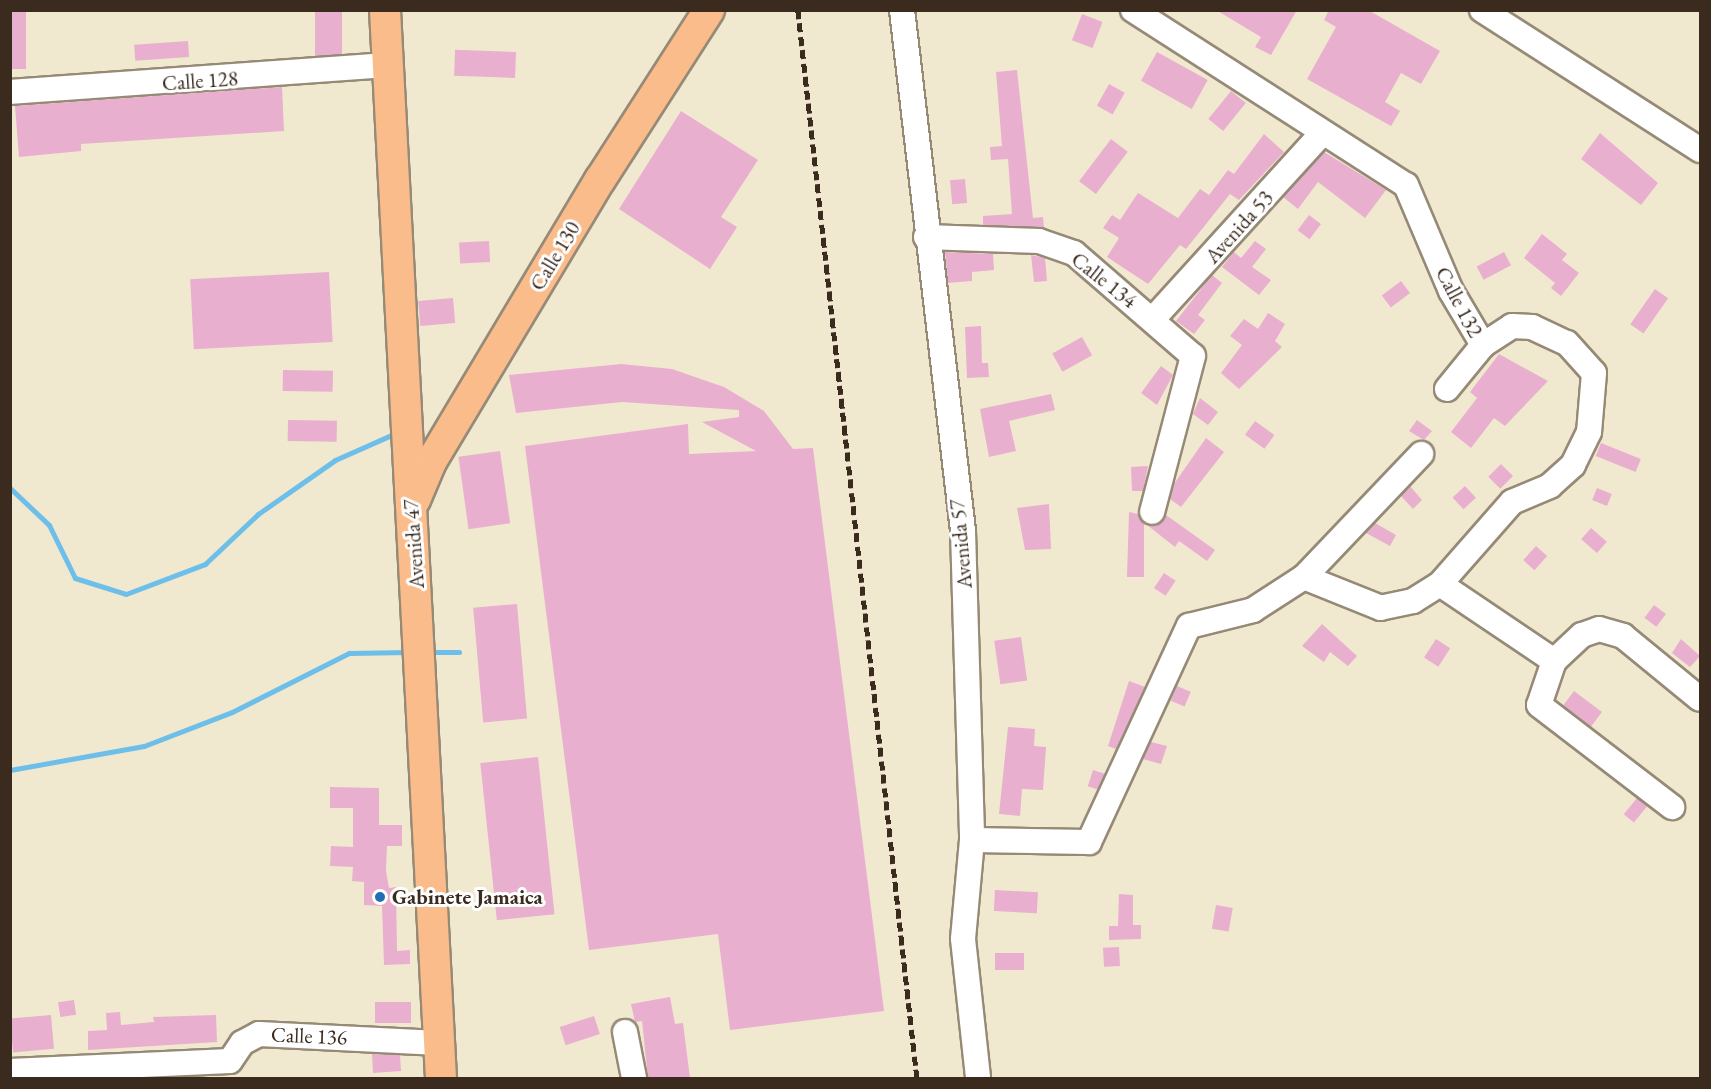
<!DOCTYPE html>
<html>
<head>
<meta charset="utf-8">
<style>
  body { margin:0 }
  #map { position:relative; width:1711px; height:1089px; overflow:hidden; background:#f0e9d0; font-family:"EB Garamond",serif }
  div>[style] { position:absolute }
  .stream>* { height:5px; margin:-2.5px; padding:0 2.5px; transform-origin:2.5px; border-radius:2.5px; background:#6dbfe9 }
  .building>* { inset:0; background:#e9afcf; transform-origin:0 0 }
  .roads { filter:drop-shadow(2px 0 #968a77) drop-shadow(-2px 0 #968a77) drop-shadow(0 2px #968a77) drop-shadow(0 -2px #968a77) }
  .minor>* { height:24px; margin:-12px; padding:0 12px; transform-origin:12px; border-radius:12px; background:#fff }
  .major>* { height:30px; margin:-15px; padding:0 15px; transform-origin:15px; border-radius:15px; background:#fabc8b }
  .rail>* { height:4.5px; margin-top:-2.25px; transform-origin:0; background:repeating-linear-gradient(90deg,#3b2a1e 0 9px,transparent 0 13.5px) }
  .dots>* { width:16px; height:16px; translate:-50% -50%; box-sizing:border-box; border:3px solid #fff; border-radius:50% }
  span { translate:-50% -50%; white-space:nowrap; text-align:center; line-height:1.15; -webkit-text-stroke:6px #fff; paint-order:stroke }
  .street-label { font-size:21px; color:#3b2a1e }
  .poi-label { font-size:21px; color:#3b2a1e; font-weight:700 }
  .left { translate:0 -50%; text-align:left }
  .frame { position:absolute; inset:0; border:12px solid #3b2a1e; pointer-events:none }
</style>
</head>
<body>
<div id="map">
  <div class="stream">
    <div style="left:10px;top:488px;width:54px;rotate:43.5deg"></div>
    <div style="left:49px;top:525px;width:59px;rotate:63.9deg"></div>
    <div style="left:75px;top:578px;width:53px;rotate:17.4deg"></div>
    <div style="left:126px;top:594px;width:85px;rotate:-20.8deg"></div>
    <div style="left:205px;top:564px;width:73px;rotate:-43.3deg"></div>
    <div style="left:258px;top:514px;width:94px;rotate:-35deg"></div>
    <div style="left:335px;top:460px;width:67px;rotate:-23.9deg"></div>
    <div style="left:428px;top:652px;width:31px"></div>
    <div style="left:10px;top:770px;width:136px;rotate:-10.2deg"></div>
    <div style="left:144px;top:746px;width:94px;rotate:-21.1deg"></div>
    <div style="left:232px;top:712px;width:131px;rotate:-26.8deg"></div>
    <div style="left:349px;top:653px;width:61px;rotate:-0.9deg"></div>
  </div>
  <div class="building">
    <div style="left:10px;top:10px;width:16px;height:59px"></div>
    <div style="left:315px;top:10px;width:27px;height:46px"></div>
    <div style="clip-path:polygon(1216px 10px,1297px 10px,1271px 55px,1255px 47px,1261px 37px)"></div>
    <div style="clip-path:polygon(1329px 10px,1368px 10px,1440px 51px,1421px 84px,1401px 73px,1385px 102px,1400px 111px,1391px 126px,1307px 79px,1336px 27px,1324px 20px)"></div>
    <div style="left:1082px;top:14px;width:22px;height:28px;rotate:21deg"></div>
    <div style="left:188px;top:41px;width:16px;height:54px;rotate:86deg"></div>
    <div style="left:516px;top:52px;width:26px;height:61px;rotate:92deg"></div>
    <div style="left:1157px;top:52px;width:58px;height:33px;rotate:29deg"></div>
    <div style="clip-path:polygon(1017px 70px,1033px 218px,1043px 217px,1044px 228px,983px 225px,983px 216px,1012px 214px,1008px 159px,991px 160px,990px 147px,1002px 146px,996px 72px)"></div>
    <div style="left:1109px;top:84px;width:18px;height:25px;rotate:29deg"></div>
    <div style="clip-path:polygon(282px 87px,284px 131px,81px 144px,81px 151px,19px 157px,15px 106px)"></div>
    <div style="left:1231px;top:91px;width:19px;height:36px;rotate:39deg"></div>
    <div style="clip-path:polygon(681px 111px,758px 160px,721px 217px,737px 227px,710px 269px,619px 209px)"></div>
    <div style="clip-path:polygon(1600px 133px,1658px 183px,1641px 205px,1581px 159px)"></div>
    <div style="clip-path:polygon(1264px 134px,1284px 152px,1239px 200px,1230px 194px,1186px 249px,1180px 245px,1148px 284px,1107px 257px,1119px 238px,1103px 228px,1112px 215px,1120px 220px,1138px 193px,1178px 218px,1200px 189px,1209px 195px,1228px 170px,1234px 174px)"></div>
    <div style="left:1111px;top:139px;width:21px;height:53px;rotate:37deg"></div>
    <div style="clip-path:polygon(1324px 152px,1386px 190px,1365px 218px,1318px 182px,1298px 209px,1283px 197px)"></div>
    <div style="left:965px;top:179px;width:24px;height:15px;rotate:85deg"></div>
    <div style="left:1309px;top:215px;width:15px;height:19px;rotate:37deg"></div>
    <div style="clip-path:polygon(1542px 234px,1567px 254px,1562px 260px,1579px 273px,1561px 296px,1551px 288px,1555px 283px,1524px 258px)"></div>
    <div style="left:489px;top:241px;width:21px;height:30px;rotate:87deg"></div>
    <div style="clip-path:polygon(1255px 241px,1266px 249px,1252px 267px,1271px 280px,1259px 295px,1222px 267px,1234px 252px,1241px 258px)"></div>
    <div style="clip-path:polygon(945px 252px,993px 254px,994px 270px,972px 272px,972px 281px,948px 283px)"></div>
    <div style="left:1504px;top:252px;width:15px;height:31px;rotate:62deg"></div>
    <div style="clip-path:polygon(1031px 255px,1045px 258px,1047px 281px,1034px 282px)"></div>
    <div style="left:329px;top:272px;width:70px;height:139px;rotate:87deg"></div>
    <div style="clip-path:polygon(1212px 275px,1222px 283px,1198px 315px,1205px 320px,1194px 334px,1176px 321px)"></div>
    <div style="left:1401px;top:281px;width:15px;height:24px;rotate:53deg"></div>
    <div style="left:1655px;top:289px;width:16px;height:43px;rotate:35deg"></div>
    <div style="left:453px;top:298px;width:25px;height:35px;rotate:85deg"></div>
    <div style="clip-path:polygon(1268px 313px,1285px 324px,1275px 341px,1282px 347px,1239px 389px,1221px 373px,1242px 345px,1230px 336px,1244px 319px,1258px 329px)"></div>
    <div style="clip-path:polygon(981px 326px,982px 363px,988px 363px,989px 377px,967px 378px,965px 327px)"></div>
    <div style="left:1082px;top:337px;width:21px;height:34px;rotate:61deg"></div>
    <div style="clip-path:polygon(1499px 354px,1548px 381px,1505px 426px,1494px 418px,1471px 448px,1451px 432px,1477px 398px,1470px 392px)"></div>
    <div style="clip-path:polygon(621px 364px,672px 369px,724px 387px,764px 411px,793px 449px,813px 448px,884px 1011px,730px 1030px,718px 934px,589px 950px,525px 446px,688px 424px,689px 454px,756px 451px,702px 422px,739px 417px,739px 410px,622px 402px,516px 413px,509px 375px)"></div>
    <div style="clip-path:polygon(1161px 366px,1173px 375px,1157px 405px,1141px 393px)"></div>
    <div style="left:283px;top:370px;width:50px;height:21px;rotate:1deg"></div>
    <div style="clip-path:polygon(1051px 394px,1055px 410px,1009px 421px,1016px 451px,989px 457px,980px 409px)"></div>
    <div style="clip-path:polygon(1200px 398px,1218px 412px,1208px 425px,1193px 414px)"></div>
    <div style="left:288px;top:420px;width:49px;height:21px;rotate:1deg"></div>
    <div style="clip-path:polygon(1417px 420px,1432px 431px,1424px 440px,1409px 431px)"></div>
    <div style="left:1255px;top:421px;width:24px;height:17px;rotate:36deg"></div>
    <div style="clip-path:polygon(1206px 438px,1224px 452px,1181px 507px,1170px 499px,1174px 484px)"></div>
    <div style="left:1601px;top:443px;width:43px;height:14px;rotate:22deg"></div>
    <div style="left:500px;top:451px;width:73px;height:42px;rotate:82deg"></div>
    <div style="left:1501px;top:464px;width:17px;height:18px;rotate:45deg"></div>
    <div style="clip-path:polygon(1148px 466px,1143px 491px,1132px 491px,1131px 467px)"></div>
    <div style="clip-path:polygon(1410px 486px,1422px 500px,1413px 509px,1401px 496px)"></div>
    <div style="left:1465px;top:486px;width:16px;height:17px;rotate:47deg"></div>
    <div style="left:1597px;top:488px;width:16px;height:13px;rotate:22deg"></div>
    <div style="clip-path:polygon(1049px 504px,1051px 549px,1025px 550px,1017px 508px)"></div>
    <div style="clip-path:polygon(1129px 512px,1138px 514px,1144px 524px,1144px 577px,1127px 577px)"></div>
    <div style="clip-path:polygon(1166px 515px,1215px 550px,1207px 561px,1179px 541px,1175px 547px,1147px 525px,1156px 526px)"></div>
    <div style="clip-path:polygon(1375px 523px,1396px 535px,1390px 546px,1366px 533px)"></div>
    <div style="left:1591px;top:528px;width:21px;height:15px;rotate:41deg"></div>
    <div style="left:1536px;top:546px;width:15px;height:19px;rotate:42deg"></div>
    <div style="left:1164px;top:573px;width:14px;height:18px;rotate:34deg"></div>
    <div style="left:517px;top:604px;width:115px;height:44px;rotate:85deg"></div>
    <div style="left:1654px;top:605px;width:15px;height:16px;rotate:37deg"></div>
    <div style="clip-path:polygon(1322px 624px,1357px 656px,1348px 666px,1330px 652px,1324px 662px,1302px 646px)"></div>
    <div style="left:1021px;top:637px;width:44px;height:27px;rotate:82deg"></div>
    <div style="left:1436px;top:639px;width:17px;height:22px;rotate:33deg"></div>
    <div style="clip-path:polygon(1681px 639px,1700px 656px,1690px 667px,1672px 653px)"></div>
    <div style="clip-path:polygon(1129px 681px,1145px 687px,1116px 749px,1108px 746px)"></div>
    <div style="left:1177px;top:686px;width:15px;height:16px;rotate:23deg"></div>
    <div style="left:1574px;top:691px;width:35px;height:18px;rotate:37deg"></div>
    <div style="clip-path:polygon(1008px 727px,1035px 729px,1034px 746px,1046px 747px,1043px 790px,1022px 789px,1020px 816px,999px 814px)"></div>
    <div style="clip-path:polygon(1151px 742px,1167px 746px,1161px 764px,1143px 759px)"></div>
    <div style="left:538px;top:757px;width:158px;height:58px;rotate:84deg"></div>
    <div style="left:1093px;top:770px;width:13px;height:17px;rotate:18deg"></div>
    <div style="clip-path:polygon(330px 787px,379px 788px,379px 825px,402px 825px,402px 846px,387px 846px,386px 871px,389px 888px,396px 887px,397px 951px,410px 950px,410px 964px,384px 965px,382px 906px,364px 905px,364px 882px,352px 881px,353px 867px,330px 866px,331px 846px,353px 847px,353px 808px,330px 808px)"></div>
    <div style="left:1637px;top:798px;width:13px;height:21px;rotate:39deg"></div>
    <div style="left:995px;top:890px;width:43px;height:21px;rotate:3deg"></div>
    <div style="clip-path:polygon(1119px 894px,1133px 895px,1133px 925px,1141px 925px,1141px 939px,1109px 940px,1109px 926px,1118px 926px)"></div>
    <div style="left:1216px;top:905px;width:17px;height:24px;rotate:10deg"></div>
    <div style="left:1119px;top:947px;width:19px;height:16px;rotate:87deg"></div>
    <div style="left:995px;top:953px;width:29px;height:17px"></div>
    <div style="clip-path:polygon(670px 997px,675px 1024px,683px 1023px,690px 1078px,648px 1078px,642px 1021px,635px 1022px,631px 1004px)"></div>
    <div style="left:74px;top:1000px;width:15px;height:16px;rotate:82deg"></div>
    <div style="left:375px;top:1002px;width:36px;height:21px"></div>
    <div style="clip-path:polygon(120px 1012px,121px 1025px,154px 1022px,153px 1017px,216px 1015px,217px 1042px,88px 1050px,88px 1031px,107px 1030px,106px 1013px)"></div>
    <div style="left:51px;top:1015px;width:34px;height:41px;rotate:85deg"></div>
    <div style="left:594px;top:1016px;width:19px;height:36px;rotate:72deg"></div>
    <div style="clip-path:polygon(372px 1054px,400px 1055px,401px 1071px,373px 1073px)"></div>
  </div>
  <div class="roads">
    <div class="minor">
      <div style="left:902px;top:10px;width:525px;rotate:83.32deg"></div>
      <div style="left:963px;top:531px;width:309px;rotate:88.3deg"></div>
      <div style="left:972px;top:840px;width:99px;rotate:95.2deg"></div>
      <div style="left:963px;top:939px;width:140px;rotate:83.8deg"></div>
      <div style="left:1133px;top:10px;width:324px;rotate:32.7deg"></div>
      <div style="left:1406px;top:185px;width:115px;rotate:67deg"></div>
      <div style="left:1451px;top:291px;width:63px;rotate:59.3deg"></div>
      <div style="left:1483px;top:345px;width:35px;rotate:-33deg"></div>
      <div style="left:1512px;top:326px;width:20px;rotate:3deg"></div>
      <div style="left:1532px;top:327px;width:38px;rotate:25deg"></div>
      <div style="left:1567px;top:343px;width:40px;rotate:48deg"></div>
      <div style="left:1594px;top:373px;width:59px;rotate:94.8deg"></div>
      <div style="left:1589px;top:432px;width:37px;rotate:116deg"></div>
      <div style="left:1573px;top:465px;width:31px;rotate:138deg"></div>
      <div style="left:1550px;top:486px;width:41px;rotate:157.2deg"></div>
      <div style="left:1512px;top:502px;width:109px;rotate:131.3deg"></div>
      <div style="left:1440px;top:584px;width:32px;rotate:148deg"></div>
      <div style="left:1413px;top:601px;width:33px;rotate:168deg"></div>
      <div style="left:1381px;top:608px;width:83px;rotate:-158.1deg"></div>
      <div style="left:1482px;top:10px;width:259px;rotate:32.7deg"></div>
      <div style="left:10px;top:92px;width:380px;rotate:-4.1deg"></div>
      <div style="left:926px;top:237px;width:113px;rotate:2deg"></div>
      <div style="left:1039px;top:241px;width:37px;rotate:19deg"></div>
      <div style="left:1074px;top:253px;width:157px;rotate:40.9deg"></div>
      <div style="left:1193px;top:356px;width:161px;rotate:104.7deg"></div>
      <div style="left:1153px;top:319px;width:251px;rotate:-47.7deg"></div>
      <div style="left:1447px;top:389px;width:57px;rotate:-50.7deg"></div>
      <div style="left:1440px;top:584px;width:138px;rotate:34deg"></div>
      <div style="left:1554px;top:661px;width:38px;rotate:-43deg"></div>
      <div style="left:1582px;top:635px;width:18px;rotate:-19deg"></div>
      <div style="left:1599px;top:629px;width:25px;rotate:16deg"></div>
      <div style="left:1623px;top:636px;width:99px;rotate:39.3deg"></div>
      <div style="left:1554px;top:661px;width:46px;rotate:108.8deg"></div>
      <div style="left:1539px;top:705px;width:168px;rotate:37.5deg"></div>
      <div style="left:972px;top:840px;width:117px;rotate:1deg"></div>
      <div style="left:1089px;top:842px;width:238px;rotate:-65.2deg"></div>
      <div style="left:1189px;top:626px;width:66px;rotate:-14deg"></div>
      <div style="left:1253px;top:610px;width:61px;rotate:-32.9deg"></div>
      <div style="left:1304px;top:577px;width:170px;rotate:-46.4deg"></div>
      <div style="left:625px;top:1032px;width:47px;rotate:78.9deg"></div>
      <div style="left:10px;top:1071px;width:220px;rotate:-2.6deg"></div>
      <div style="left:230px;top:1061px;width:22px;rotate:-56deg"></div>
      <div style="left:242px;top:1043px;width:19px;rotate:-28deg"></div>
      <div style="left:259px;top:1034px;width:180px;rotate:2.9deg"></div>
    </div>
    <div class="major">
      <div style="left:385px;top:10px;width:1069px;rotate:87deg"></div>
      <div style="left:415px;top:500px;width:41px;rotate:-67.2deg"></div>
      <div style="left:431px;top:462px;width:329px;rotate:-59.1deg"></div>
      <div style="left:600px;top:180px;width:202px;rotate:-57.3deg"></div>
    </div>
  </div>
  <div class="rail">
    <div style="left:798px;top:10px;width:1075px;rotate:83.64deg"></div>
  </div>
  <div class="dots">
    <div style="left:380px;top:897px;background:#1f6fb2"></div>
  </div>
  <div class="street-label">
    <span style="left:200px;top:81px;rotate:-4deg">Calle 128</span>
    <span style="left:1239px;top:227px;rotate:-48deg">Avenida 53</span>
    <span style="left:555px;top:256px;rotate:-59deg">Calle 130</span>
    <span style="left:1104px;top:280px;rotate:38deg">Calle 134</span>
    <span style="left:1459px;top:302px;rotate:62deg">Calle 132</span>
    <span style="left:414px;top:544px;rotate:-94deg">Avenida 47</span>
    <span style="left:961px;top:544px;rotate:-95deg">Avenida 57</span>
    <span style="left:309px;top:1036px;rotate:2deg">Calle 136</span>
  </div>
  <div class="poi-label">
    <span class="left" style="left:392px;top:897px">Gabinete Jamaica</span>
  </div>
  <div class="frame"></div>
</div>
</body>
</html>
